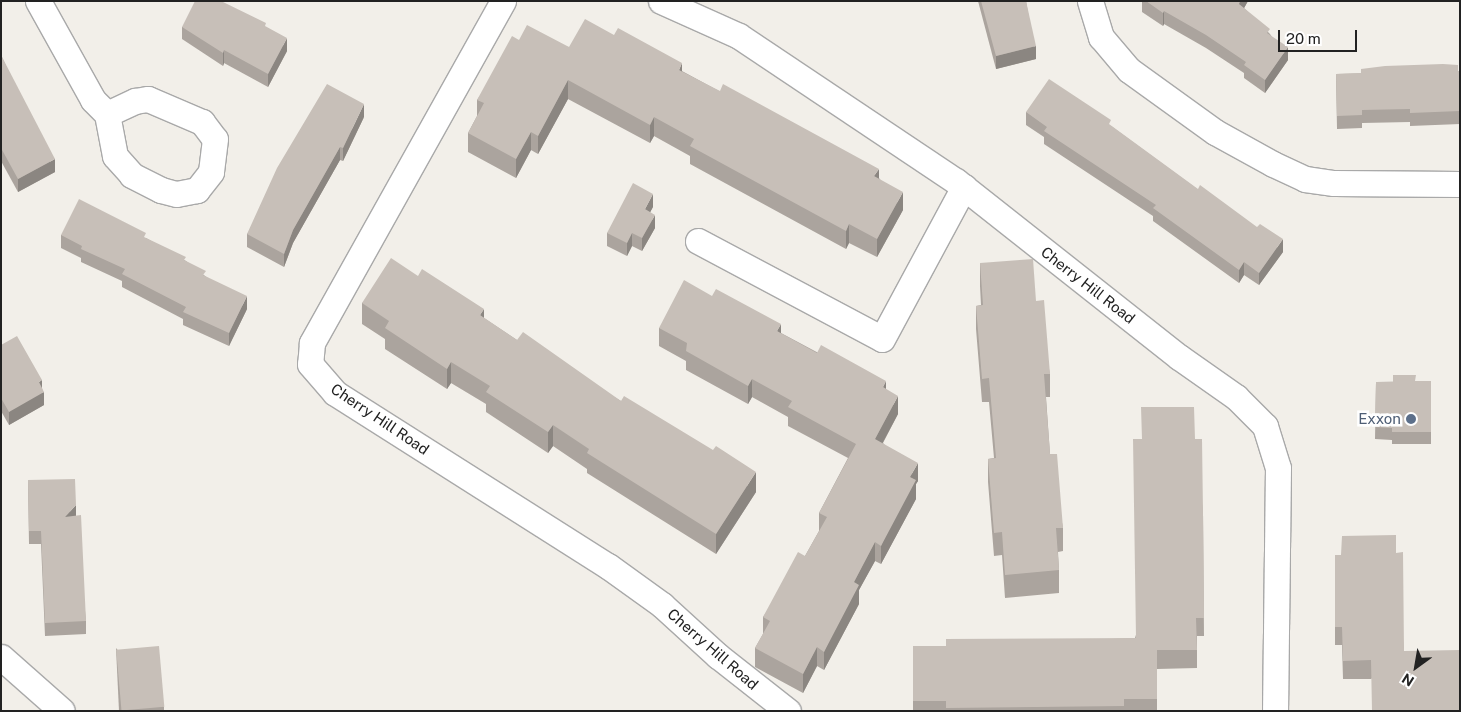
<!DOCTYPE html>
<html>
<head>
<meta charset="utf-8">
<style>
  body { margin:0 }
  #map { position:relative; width:1461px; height:712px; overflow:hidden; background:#f2efe9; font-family:"Public Sans",sans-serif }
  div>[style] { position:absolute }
  .roads { filter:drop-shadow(1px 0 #a9a9a9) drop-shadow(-1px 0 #a9a9a9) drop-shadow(0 1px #a9a9a9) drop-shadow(0 -1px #a9a9a9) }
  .minor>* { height:25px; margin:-12.5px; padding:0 12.5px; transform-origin:12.5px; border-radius:12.5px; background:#fff }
  .wall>* { inset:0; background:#aba49e }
  .shaded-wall>* { inset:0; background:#8b8681 }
  .building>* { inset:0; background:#c7bfb8; transform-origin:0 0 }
  .dots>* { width:14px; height:14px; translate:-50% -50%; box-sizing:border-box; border:2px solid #fff; border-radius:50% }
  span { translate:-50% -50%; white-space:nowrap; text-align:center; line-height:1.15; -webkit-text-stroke:5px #fff; paint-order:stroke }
  .street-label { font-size:15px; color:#222 }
  .service-label { font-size:15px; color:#4e5e75 }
  .right { translate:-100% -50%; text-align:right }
  .frame { position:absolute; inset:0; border:2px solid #222; pointer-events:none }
  .north { position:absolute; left:1391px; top:642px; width:50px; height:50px; -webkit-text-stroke:4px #fff; paint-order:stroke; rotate:212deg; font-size:14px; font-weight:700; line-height:20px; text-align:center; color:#222 }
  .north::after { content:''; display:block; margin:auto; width:18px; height:22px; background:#222; clip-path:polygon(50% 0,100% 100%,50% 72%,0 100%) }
  .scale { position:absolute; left:1278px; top:30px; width:79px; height:22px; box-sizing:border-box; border:2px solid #222; border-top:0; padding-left:6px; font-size:15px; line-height:18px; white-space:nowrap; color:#222; -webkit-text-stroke:4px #fff; paint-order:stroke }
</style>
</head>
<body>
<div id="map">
  <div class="roads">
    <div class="minor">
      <div style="left:38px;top:1px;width:113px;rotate:60.9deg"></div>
      <div style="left:93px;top:100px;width:20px;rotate:45deg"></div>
      <div style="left:503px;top:1px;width:392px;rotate:119.2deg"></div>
      <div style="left:312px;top:343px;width:21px;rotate:95deg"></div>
      <div style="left:310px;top:364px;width:38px;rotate:49deg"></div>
      <div style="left:335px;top:393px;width:323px;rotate:32.4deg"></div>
      <div style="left:608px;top:566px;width:67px;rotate:35.8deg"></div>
      <div style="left:662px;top:605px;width:76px;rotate:42.3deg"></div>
      <div style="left:718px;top:656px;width:89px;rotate:38.2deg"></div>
      <div style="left:661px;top:1px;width:85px;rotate:24.2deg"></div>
      <div style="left:739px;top:36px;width:261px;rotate:33.8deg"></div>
      <div style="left:956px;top:181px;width:284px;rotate:38.3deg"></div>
      <div style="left:1179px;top:357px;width:70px;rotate:35.1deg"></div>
      <div style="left:1236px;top:397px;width:41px;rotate:45deg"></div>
      <div style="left:1265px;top:426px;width:44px;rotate:72.8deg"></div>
      <div style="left:1278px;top:468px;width:243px;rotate:90.7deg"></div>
      <div style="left:1090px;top:1px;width:38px;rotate:73deg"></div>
      <div style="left:1101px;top:37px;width:43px;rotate:49.7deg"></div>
      <div style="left:1129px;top:70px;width:106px;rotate:35.8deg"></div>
      <div style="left:1215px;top:132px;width:66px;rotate:28.9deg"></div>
      <div style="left:1273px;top:164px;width:35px;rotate:25deg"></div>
      <div style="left:1305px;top:179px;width:29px;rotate:8deg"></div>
      <div style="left:1334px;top:183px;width:126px;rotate:0.5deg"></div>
      <div style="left:148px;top:99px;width:59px;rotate:23.1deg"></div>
      <div style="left:202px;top:122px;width:21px;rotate:53deg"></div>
      <div style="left:215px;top:139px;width:33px;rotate:97deg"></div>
      <div style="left:211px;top:172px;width:23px;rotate:128deg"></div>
      <div style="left:197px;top:190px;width:21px;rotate:169deg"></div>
      <div style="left:176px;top:194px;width:16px;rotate:-165deg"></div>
      <div style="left:161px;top:190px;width:33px;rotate:-153deg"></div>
      <div style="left:132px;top:175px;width:25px;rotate:-132deg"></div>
      <div style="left:115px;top:156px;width:43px;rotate:-100.8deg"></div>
      <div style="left:107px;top:114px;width:31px;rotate:-25deg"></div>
      <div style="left:135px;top:101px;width:13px;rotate:-9deg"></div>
      <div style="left:698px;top:241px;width:208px;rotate:28deg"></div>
      <div style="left:882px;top:339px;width:173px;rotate:-61.7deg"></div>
      <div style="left:1px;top:657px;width:81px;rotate:41.5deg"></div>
    </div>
  </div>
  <div class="wall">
    <div style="clip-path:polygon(978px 1px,1026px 1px,1036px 59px,996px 69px)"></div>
    <div style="clip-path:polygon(1142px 1px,1248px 1px,1244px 8px,1270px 34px,1288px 60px,1265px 93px,1244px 78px,1244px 73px,1206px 48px,1164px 24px,1163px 26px,1142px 12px)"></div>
    <div style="clip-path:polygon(182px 27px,266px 27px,287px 51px,268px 87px,224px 63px,223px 66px,182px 39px)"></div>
    <div style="clip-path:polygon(519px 40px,569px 47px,682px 71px,879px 178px,903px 210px,877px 257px,849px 243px,846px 249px,690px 164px,690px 156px,654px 136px,650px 143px,568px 99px,538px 154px,531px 150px,516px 178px,468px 152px,468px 133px,477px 116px,477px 100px)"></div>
    <div style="clip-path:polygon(1px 55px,55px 172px,18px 192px,1px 161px)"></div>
    <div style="clip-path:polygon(1460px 71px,1460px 124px,1410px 126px,1410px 122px,1362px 123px,1362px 128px,1337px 129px,1336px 74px)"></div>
    <div style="clip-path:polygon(1026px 112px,1111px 126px,1283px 252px,1259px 285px,1244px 275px,1239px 283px,1153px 221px,1153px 216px,1044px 144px,1044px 137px,1026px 125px)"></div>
    <div style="clip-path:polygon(364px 117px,343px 161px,340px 160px,293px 243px,284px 267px,247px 247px,247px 234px)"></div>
    <div style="clip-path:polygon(653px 207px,650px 212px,655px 228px,642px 251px,632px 246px,627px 256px,607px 246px,607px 233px)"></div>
    <div style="clip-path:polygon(61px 235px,146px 238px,186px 261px,247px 309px,229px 346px,183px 325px,183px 319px,122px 287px,122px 281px,81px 262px,81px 258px,61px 248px)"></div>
    <div style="clip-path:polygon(980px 263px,1036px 301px,1050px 374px,1050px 397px,1046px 397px,1050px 454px,1063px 528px,1063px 551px,1058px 552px,1059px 570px,1059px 593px,1005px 598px,1002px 555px,994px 556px,988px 482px,988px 459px,994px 458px,989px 402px,982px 402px,976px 329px,976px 306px,981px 305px,980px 286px)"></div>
    <div style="clip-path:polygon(418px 276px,484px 318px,517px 340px,621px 401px,756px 492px,716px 554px,587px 473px,587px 469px,553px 446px,548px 453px,486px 412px,486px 404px,451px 383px,447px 389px,385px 349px,385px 339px,362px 324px,362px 303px)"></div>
    <div style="clip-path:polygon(659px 328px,781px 333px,886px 389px,898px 414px,883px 443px,918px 481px,916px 484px,916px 499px,881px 564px,875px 561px,859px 590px,859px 604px,824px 670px,817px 666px,803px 693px,755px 667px,755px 648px,763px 634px,763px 617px,805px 556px,819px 531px,819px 513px,848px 458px,788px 426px,788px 417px,752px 397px,748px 404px,686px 370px,686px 361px,659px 346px)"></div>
    <div style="clip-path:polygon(1px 345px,42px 388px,44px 405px,9px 425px,1px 411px)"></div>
    <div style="clip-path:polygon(1431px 381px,1431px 444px,1392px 444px,1392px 440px,1375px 439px,1376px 382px)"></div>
    <div style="clip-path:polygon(1195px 439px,1203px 512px,1204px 636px,1197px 636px,1197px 668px,1157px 669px,1157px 711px,913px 711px,913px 646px,946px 646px,1135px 638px)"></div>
    <div style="clip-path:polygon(28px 480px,76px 516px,86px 621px,86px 634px,45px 636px,41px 544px,29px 544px)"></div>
    <div style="clip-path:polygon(1396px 553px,1404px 651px,1371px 679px,1343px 679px,1342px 645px,1335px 645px,1335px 574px,1341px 555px)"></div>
    <div style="clip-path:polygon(116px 648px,164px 707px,164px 711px,119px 711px)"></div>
  </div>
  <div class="shaded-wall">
    <div style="clip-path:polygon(1240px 1px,1248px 1px,1239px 17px,1239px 4px)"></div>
    <div style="clip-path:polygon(1164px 11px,1164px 24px,1163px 26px,1163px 13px)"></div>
    <div style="clip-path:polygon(287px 38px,287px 51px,268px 87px,268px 74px)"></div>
    <div style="clip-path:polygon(1036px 46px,1036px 59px,996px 69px,996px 56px)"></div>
    <div style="clip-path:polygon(1288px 47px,1288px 60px,1265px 93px,1265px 80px)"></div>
    <div style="clip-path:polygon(224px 50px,224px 63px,223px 66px,223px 53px)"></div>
    <div style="clip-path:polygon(682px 63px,682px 82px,679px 70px)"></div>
    <div style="clip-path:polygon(568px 80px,568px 99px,538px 154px,538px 136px)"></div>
    <div style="clip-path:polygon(364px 104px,364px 117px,343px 161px,343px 148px)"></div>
    <div style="clip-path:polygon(654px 117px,654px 136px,650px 143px,650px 125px)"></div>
    <div style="clip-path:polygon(531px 132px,531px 150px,516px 178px,516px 159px)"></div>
    <div style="clip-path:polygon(340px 147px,340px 160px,293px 243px,284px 267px,284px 254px,293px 230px)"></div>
    <div style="clip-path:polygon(55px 159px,55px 172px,18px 192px,18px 179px)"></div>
    <div style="clip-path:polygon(879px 169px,879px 188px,874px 176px)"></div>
    <div style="clip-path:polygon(903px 192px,903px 210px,877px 257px,877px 239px)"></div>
    <div style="clip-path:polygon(653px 194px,653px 207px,645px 222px,645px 209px)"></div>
    <div style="clip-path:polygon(655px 215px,655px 228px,642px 251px,642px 238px)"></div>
    <div style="clip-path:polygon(849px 224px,849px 243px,846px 249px,846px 231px)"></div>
    <div style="clip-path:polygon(632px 233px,632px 246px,627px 256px,627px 243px)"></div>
    <div style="clip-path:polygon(1283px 239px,1283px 252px,1259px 285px,1259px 273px)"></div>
    <div style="clip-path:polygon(1244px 262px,1244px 275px,1239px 283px,1239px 270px)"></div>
    <div style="clip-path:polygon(247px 296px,247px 309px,229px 346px,229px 333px)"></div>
    <div style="clip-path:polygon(484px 309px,484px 329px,480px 315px)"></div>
    <div style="clip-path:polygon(781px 324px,781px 342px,777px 331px)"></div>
    <div style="clip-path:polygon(451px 362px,451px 383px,447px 389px,447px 369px)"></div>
    <div style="clip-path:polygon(752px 379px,752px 397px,748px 404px,748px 386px)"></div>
    <div style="clip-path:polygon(42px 380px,42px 393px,44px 392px,44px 405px,9px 425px,9px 412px,39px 382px)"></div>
    <div style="clip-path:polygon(886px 381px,886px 399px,883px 387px)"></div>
    <div style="clip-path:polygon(898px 396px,898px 414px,875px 457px,875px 439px)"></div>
    <div style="clip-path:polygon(553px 425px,553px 446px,548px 453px,548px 432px)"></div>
    <div style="clip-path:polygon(918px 463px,918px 481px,916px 484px,916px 499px,881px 564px,881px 546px,910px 477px)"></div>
    <div style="clip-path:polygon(756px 472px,756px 492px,716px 554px,716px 534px)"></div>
    <div style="clip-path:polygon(76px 505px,76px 518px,65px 517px)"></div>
    <div style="clip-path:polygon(875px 542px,875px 561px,859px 590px,859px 604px,824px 670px,824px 652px,854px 582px)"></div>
    <div style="clip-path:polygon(817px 647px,817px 666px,803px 693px,803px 674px)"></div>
  </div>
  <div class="building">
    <div style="clip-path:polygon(195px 1px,221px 1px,266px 23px,265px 26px,287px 38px,268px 74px,224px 50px,223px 53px,182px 27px)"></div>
    <div style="clip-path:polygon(981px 1px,1026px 1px,1036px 46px,996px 56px)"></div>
    <div style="clip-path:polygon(1146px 1px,1240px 1px,1239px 4px,1270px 29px,1267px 33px,1288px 47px,1265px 80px,1244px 65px,1246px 62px,1206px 35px,1164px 11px,1163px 13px)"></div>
    <div style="clip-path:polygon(585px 19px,614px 35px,618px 28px,682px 63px,679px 70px,720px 91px,723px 84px,879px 169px,874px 176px,903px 192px,877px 239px,849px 224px,846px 231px,690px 146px,694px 139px,654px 117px,650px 125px,568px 80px,538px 136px,531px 132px,516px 159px,468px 133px,484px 103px,477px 100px,512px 36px,519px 40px,527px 25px,569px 47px)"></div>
    <div style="clip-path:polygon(1px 55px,55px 159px,18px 179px,1px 148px)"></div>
    <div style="clip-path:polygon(1443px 64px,1458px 65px,1458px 71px,1460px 71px,1460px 111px,1410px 113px,1410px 109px,1362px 110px,1362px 115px,1337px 116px,1336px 74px,1361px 73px,1361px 69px,1385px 66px)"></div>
    <div style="clip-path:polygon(1049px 79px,1111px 120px,1109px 124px,1198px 189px,1200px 185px,1257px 227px,1260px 224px,1283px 239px,1259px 273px,1244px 262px,1239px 270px,1153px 208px,1156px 205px,1044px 131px,1047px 127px,1026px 112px)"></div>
    <div style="clip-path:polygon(327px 84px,364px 104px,343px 148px,340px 147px,293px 230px,284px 254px,247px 234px,277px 168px)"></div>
    <div style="clip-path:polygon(633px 183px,653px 194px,645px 209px,655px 215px,642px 238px,632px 233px,627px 243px,607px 233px)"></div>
    <div style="clip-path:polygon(79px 199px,146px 233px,144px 237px,186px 257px,184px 260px,206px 271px,203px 275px,247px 296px,229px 333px,183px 312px,186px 307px,122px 274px,125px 269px,81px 249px,82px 246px,61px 235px)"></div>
    <div style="clip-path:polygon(391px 258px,418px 276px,422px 269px,484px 309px,480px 315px,517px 340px,523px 332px,621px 401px,624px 396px,713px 450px,716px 446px,756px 472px,716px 534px,587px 453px,589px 449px,553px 425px,548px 432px,486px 392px,490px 386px,451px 362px,447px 369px,385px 328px,389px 321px,362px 303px)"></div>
    <div style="clip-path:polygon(1033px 259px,1036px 301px,1044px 300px,1050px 374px,1044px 374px,1050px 454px,1057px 454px,1063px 528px,1056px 528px,1059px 570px,1005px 575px,1002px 532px,994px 533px,988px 459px,996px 458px,989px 378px,982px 379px,976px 306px,983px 305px,980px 263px)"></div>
    <div style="clip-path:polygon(684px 280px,712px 296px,716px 289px,781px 324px,777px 331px,817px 353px,821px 345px,886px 381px,883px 387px,898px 396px,875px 439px,918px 463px,910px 477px,916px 480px,881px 546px,875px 542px,854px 582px,859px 585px,824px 652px,817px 647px,803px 674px,755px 648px,770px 621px,763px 617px,798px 552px,805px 556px,827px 517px,819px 513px,856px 444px,788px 407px,792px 401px,752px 379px,748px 386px,686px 351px,687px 343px,659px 328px)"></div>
    <div style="clip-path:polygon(17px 336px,42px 380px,39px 382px,44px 392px,9px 412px,1px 398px,1px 345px)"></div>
    <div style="clip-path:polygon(1393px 375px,1416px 375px,1415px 381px,1431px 381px,1431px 432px,1392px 432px,1392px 428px,1375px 427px,1376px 382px,1393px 382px)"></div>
    <div style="clip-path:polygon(1141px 407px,1194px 407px,1195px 439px,1202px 439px,1203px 512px,1204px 618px,1196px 618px,1197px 650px,1157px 650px,1157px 699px,1124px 699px,1124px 706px,946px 708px,946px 701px,913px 701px,913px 646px,946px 646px,946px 639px,1136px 638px,1133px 439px,1142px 439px)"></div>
    <div style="clip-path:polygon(75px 479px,76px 505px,65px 517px,81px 515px,86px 621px,45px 623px,41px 531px,29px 531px,28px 480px)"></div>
    <div style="clip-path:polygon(1396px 535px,1396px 553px,1403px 552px,1404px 651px,1460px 650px,1460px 711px,1372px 711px,1371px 660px,1343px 661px,1342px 627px,1335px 627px,1335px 555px,1341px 555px,1342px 536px)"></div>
    <div style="left:159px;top:646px;width:61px;height:43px;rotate:85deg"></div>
  </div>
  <div class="dots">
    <div style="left:1411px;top:419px;background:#5c6f8a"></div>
  </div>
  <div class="street-label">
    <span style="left:1088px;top:285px;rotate:38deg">Cherry Hill Road</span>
    <span style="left:380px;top:419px;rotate:34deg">Cherry Hill Road</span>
    <span style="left:713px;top:649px;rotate:41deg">Cherry Hill Road</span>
  </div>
  <div class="service-label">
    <span class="right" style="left:1401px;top:419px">Exxon</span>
  </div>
  <div class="frame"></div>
  <div class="north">N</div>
  <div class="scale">20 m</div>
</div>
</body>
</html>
